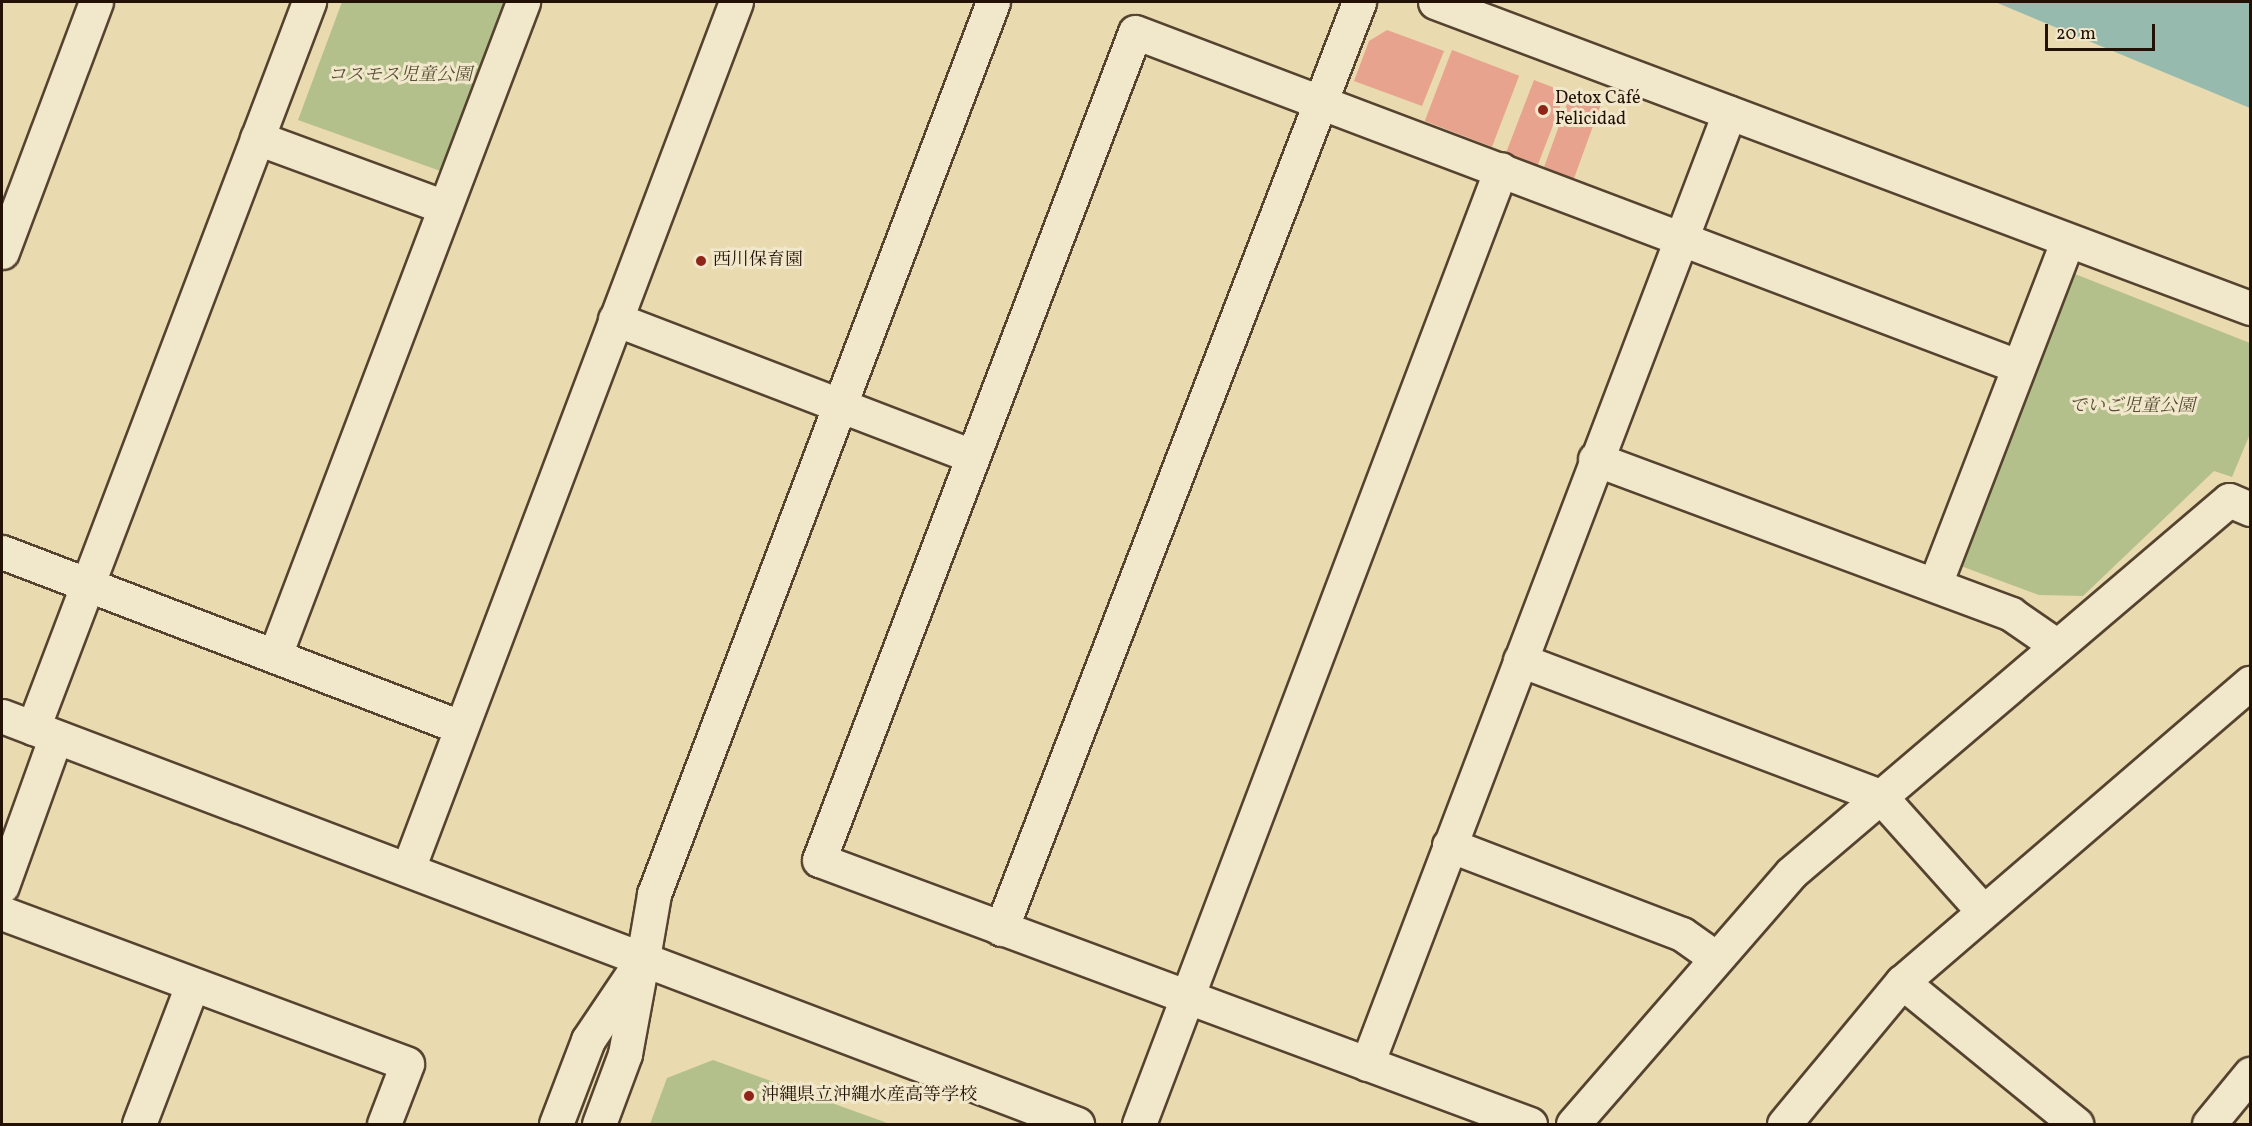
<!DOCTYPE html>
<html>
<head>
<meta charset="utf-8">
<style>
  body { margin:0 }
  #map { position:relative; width:2252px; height:1126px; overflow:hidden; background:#e9daaf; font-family:Vollkorn,"Noto Serif JP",serif }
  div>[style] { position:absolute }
  .green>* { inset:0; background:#b4c08c }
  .water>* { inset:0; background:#97baaf }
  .building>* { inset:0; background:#e7a38d; transform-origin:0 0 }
  .roads { filter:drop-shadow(2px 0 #554330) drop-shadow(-2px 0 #554330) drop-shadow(0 2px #554330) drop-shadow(0 -2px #554330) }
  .street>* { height:33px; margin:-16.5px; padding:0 16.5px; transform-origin:16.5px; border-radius:16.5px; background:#f1e7cb }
  .secondary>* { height:33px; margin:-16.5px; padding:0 16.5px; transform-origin:16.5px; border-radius:16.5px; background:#f1e7cb }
  .dots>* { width:16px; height:16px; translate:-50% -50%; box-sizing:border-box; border:3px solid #f1e7cb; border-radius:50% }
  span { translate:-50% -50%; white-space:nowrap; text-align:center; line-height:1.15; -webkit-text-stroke:6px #f1e7cb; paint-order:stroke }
  .park-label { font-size:18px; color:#564e35; font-style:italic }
  .poi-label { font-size:18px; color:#241106 }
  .left { translate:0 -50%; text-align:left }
  .frame { position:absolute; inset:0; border:3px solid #241106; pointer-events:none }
  .scale { position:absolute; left:2045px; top:24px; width:110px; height:27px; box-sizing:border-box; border:3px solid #241106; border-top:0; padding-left:8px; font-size:18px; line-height:21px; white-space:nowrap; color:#241106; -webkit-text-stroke:4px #f1e7cb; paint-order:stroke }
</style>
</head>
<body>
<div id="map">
  <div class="green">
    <div style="clip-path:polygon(342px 2px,511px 2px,446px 173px,298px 120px)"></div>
    <div style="clip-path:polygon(2075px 274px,2250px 343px,2250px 434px,2232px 477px,2214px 471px,2083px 596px,2039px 595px,1958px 565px)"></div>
    <div style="clip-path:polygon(713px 1060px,890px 1124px,650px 1124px,667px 1078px)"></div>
  </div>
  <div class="water">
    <div style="clip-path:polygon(1995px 2px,2250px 2px,2250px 108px)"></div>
  </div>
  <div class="building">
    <div style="clip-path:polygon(1387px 30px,1444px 51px,1422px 106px,1354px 81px,1369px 41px)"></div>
    <div style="left:1452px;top:50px;width:72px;height:76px;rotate:21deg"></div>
    <div style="left:1534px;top:80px;width:34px;height:78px;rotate:21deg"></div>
    <div style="left:1571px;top:93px;width:32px;height:80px;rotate:20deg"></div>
  </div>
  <div class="roads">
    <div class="street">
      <div style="left:257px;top:138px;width:200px;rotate:20.2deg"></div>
      <div style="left:2px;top:252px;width:267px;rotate:-69.4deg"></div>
      <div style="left:615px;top:319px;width:381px;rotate:21deg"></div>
      <div style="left:1595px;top:459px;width:444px;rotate:20.4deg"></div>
      <div style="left:2011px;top:614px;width:55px;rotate:34.6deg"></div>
      <div style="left:2px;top:552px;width:490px;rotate:20.9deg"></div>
      <div style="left:1935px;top:584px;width:367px;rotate:-68.9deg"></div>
      <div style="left:275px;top:655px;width:699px;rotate:-69.2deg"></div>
      <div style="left:1520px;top:660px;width:385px;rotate:20.7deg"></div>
      <div style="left:1880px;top:796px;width:153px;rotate:48.2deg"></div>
      <div style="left:33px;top:728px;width:777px;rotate:-69.18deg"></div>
      <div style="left:1449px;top:845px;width:249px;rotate:20.9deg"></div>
      <div style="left:1682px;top:934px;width:42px;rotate:35.2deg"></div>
      <div style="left:408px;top:869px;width:927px;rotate:-69.28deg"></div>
      <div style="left:2px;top:886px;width:156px;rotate:-70.2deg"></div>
      <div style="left:2px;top:913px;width:432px;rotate:20.4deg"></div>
      <div style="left:407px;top:1064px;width:64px;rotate:111deg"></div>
      <div style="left:1001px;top:929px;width:994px;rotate:-68.88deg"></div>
      <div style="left:643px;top:958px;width:65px;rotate:-80.2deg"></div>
      <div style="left:654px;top:894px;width:954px;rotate:-69.19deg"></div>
      <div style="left:1902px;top:982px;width:225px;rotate:39.2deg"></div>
      <div style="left:1367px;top:1064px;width:1018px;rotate:-69.16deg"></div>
      <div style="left:139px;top:1124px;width:149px;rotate:-69.1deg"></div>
      <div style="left:1139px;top:1124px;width:1021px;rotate:-69.24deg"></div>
      <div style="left:1530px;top:1124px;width:758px;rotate:-159.63deg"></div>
      <div style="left:819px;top:860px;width:886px;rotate:-69.11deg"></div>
      <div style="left:1135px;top:32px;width:943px;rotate:20.74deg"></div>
      <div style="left:1573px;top:1124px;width:332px;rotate:-49deg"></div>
      <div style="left:1791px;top:873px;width:575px;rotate:-40.42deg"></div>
      <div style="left:2229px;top:500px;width:23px;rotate:23deg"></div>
      <div style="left:2209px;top:1124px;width:65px;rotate:-50.6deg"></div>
    </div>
    <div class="secondary">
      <div style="left:1435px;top:2px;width:871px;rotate:20.58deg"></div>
      <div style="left:2px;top:716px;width:1150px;rotate:20.78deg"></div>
      <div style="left:556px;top:1124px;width:90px;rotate:-69.1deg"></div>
      <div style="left:588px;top:1040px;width:99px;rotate:-56.1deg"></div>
      <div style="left:599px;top:1124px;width:75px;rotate:-69.6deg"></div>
      <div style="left:625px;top:1054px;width:83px;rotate:-79.6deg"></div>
      <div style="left:1784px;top:1124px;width:185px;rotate:-50.3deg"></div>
      <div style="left:1902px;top:982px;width:459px;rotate:-40.7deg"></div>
    </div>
  </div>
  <div class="dots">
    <div style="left:1543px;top:110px;background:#8f2418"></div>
    <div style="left:701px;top:261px;background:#8f2418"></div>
    <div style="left:749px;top:1096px;background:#8f2418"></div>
  </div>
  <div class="park-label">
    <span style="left:400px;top:76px">コスモス児童公園</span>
    <span style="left:2132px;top:407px">でいご児童公園</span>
  </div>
  <div class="poi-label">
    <span class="left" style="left:1555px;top:110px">Detox Café<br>Felicidad</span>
    <span class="left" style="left:713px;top:261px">西川保育園</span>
    <span class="left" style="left:761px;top:1096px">沖縄県立沖縄水産高等学校</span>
  </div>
  <div class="frame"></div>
  <div class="scale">20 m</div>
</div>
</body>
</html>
